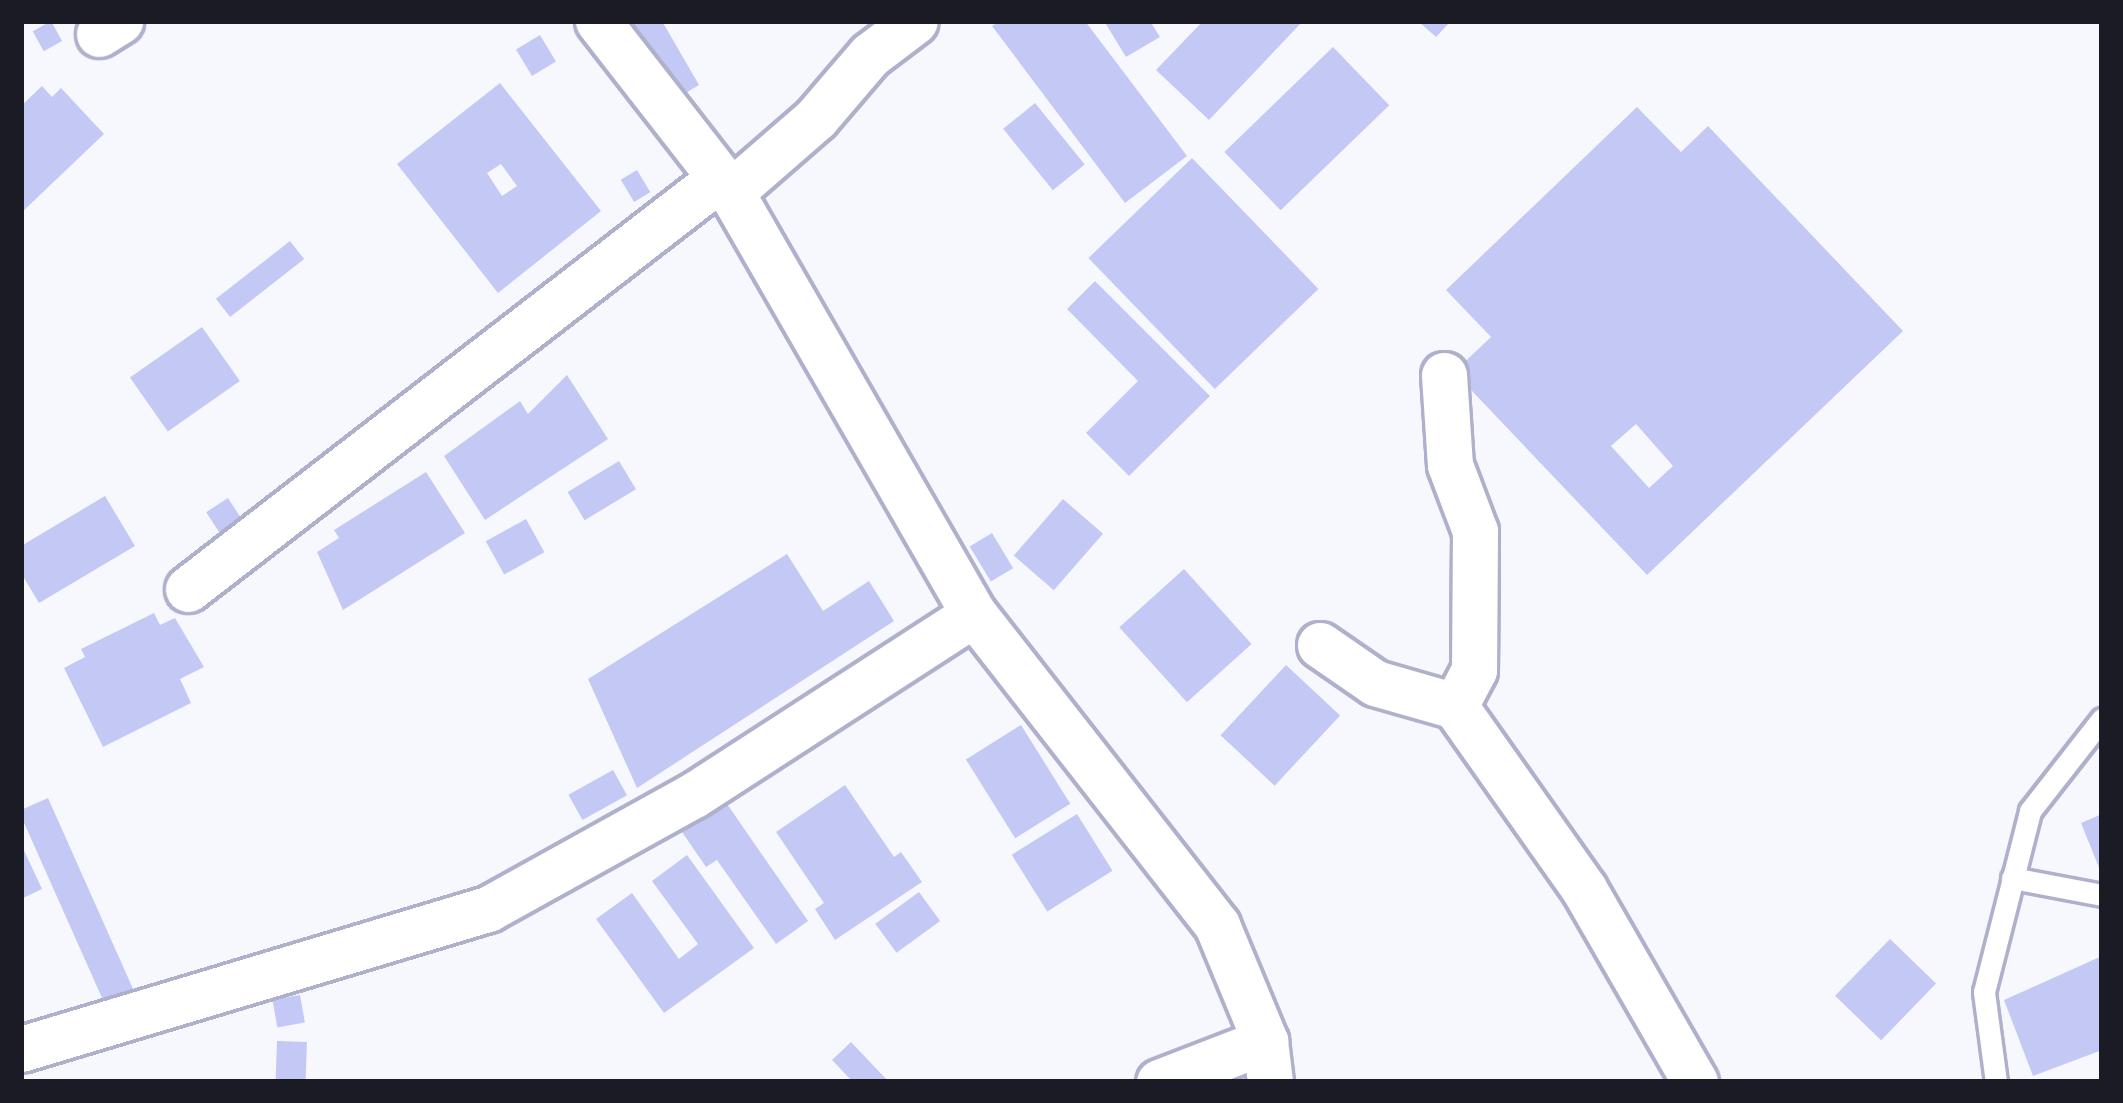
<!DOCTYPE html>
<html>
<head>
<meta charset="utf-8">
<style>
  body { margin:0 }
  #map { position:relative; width:2123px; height:1103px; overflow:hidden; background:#f7f8fe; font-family:"Exo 2",sans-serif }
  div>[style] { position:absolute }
  .building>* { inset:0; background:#c4c8f5; transform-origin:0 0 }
  .roads { filter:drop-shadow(3px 0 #afb1cc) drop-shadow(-3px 0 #afb1cc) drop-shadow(0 3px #afb1cc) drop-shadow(0 -3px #afb1cc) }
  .service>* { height:21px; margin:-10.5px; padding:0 10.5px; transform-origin:10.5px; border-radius:10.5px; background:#fff }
  .minor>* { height:45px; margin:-22.5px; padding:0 22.5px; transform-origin:22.5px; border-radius:22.5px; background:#fff }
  span { translate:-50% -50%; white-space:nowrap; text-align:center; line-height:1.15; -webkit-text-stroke:10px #fff; paint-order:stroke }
  .frame { position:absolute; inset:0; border:24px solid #1a1b25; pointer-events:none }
</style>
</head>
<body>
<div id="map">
  <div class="building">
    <div style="left:51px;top:21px;width:23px;height:21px;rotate:61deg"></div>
    <div style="clip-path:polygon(629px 21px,662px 21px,699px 85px,669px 103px,623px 24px)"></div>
    <div style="clip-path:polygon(999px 21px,1085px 21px,1187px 156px,1125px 203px,992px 26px)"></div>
    <div style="clip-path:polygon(1104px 21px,1150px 21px,1160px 37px,1126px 57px)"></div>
    <div style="clip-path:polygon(1203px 21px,1303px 21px,1209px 120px,1156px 70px)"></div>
    <div style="clip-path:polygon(1418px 21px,1451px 21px,1436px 37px)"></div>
    <div style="left:540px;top:35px;width:31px;height:28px;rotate:59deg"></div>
    <div style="left:1333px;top:47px;width:81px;height:151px;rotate:46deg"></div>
    <div style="clip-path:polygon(evenodd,500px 83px,601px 211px,498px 293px,397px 164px,500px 83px,501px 164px,517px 186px,502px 196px,487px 173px,501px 164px)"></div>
    <div style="clip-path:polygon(42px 86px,52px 97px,61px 88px,104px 134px,21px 213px,21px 106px)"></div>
    <div style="left:1035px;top:103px;width:79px;height:41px;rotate:51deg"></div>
    <div style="clip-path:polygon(evenodd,1637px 107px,1681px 152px,1708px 126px,1903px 331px,1647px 575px,1454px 372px,1491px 337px,1446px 290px,1637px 107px,1636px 424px,1673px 466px,1649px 488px,1611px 446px,1636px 424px)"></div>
    <div style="left:1192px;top:158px;width:182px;height:144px;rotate:46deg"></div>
    <div style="left:637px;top:170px;width:26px;height:19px;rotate:59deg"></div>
    <div style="left:290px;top:241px;width:23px;height:94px;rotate:52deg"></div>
    <div style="clip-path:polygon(1095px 281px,1210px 396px,1129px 476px,1086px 433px,1138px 381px,1067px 309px)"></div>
    <div style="left:202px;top:327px;width:66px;height:88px;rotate:55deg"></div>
    <div style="clip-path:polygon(567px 375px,608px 439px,485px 520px,444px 456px,520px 401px,528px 414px)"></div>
    <div style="left:619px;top:461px;width:33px;height:60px;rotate:59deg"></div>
    <div style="clip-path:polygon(426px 472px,465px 533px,343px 610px,317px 552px,339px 538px,334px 530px)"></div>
    <div style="clip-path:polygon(105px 496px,135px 546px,39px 603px,21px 573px,21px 546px)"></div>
    <div style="left:228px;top:498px;width:30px;height:26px;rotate:57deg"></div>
    <div style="left:1063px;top:499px;width:53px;height:75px;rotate:41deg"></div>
    <div style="left:526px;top:519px;width:38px;height:46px;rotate:61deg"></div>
    <div style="left:992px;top:533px;width:41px;height:26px;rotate:59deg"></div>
    <div style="clip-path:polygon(787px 554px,823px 611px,869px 581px,894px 621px,637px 788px,588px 679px)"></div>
    <div style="left:1184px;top:569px;width:101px;height:87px;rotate:48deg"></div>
    <div style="clip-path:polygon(154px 613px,160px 625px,175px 618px,204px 667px,180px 679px,191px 703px,103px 747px,64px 668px,85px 657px,81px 649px)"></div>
    <div style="left:1286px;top:665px;width:74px;height:96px;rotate:43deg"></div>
    <div style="left:1021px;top:725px;width:93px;height:65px;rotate:58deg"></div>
    <div style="left:613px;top:770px;width:29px;height:51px;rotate:61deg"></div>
    <div style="clip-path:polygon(845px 785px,894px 857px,901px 852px,922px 882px,835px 940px,815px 909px,824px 903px,776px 832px)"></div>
    <div style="left:48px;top:798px;width:210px;height:32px;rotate:66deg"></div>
    <div style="clip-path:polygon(725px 801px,808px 921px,776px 944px,717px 860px,706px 867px,682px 832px)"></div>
    <div style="left:1077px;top:814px;width:67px;height:77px;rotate:58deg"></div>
    <div style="clip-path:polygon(2102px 814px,2102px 875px,2081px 823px)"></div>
    <div style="clip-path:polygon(21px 844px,42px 889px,21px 899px)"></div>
    <div style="clip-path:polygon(687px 855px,754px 948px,664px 1013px,596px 919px,632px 893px,679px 959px,698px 944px,652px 881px)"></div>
    <div style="left:919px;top:892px;width:36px;height:54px;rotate:54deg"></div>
    <div style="left:1890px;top:939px;width:64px;height:79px;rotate:44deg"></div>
    <div style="clip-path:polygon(2102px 956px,2102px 1050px,2033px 1076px,2004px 1000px)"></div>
    <div style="left:300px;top:995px;width:28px;height:28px;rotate:80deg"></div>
    <div style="left:277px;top:1041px;width:30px;height:41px;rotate:2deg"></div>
    <div style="clip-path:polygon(851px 1042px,889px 1082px,853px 1082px,832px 1060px)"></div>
  </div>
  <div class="roads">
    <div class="service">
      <div style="left:2012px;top:878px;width:92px;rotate:10.7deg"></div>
      <div style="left:1996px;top:1082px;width:91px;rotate:-97.6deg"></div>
      <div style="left:1984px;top:992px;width:187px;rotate:-75.7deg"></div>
      <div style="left:2030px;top:811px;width:117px;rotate:-52deg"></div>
    </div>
    <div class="minor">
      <div style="left:598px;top:21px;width:217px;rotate:52.1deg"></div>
      <div style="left:731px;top:192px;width:487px;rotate:60.1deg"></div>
      <div style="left:974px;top:614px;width:395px;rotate:52deg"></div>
      <div style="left:1217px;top:925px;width:126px;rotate:67.5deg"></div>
      <div style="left:1265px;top:1041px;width:41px;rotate:83deg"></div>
      <div style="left:99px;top:34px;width:25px;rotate:-32deg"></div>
      <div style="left:731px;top:192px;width:113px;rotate:-41deg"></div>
      <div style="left:816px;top:118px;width:83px;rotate:-49.4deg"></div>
      <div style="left:870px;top:55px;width:56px;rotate:-37.1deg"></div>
      <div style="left:1444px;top:375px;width:90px;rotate:86.2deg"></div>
      <div style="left:1450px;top:465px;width:71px;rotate:69.3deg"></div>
      <div style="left:1475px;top:531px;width:139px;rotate:90.4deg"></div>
      <div style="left:1474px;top:670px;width:41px;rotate:117.8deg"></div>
      <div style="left:188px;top:589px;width:672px;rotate:-37.69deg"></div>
      <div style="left:1320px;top:645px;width:67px;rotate:34.6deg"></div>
      <div style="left:1375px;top:683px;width:83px;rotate:16deg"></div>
      <div style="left:1455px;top:706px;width:224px;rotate:54.8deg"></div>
      <div style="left:1584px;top:889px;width:223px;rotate:60.1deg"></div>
      <div style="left:21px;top:1049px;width:488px;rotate:-16.7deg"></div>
      <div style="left:488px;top:909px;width:235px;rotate:-29deg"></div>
      <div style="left:694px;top:795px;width:333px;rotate:-32.9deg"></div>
      <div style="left:1159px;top:1082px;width:114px;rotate:-21.1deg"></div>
    </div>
  </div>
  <div class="frame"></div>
</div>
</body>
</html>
